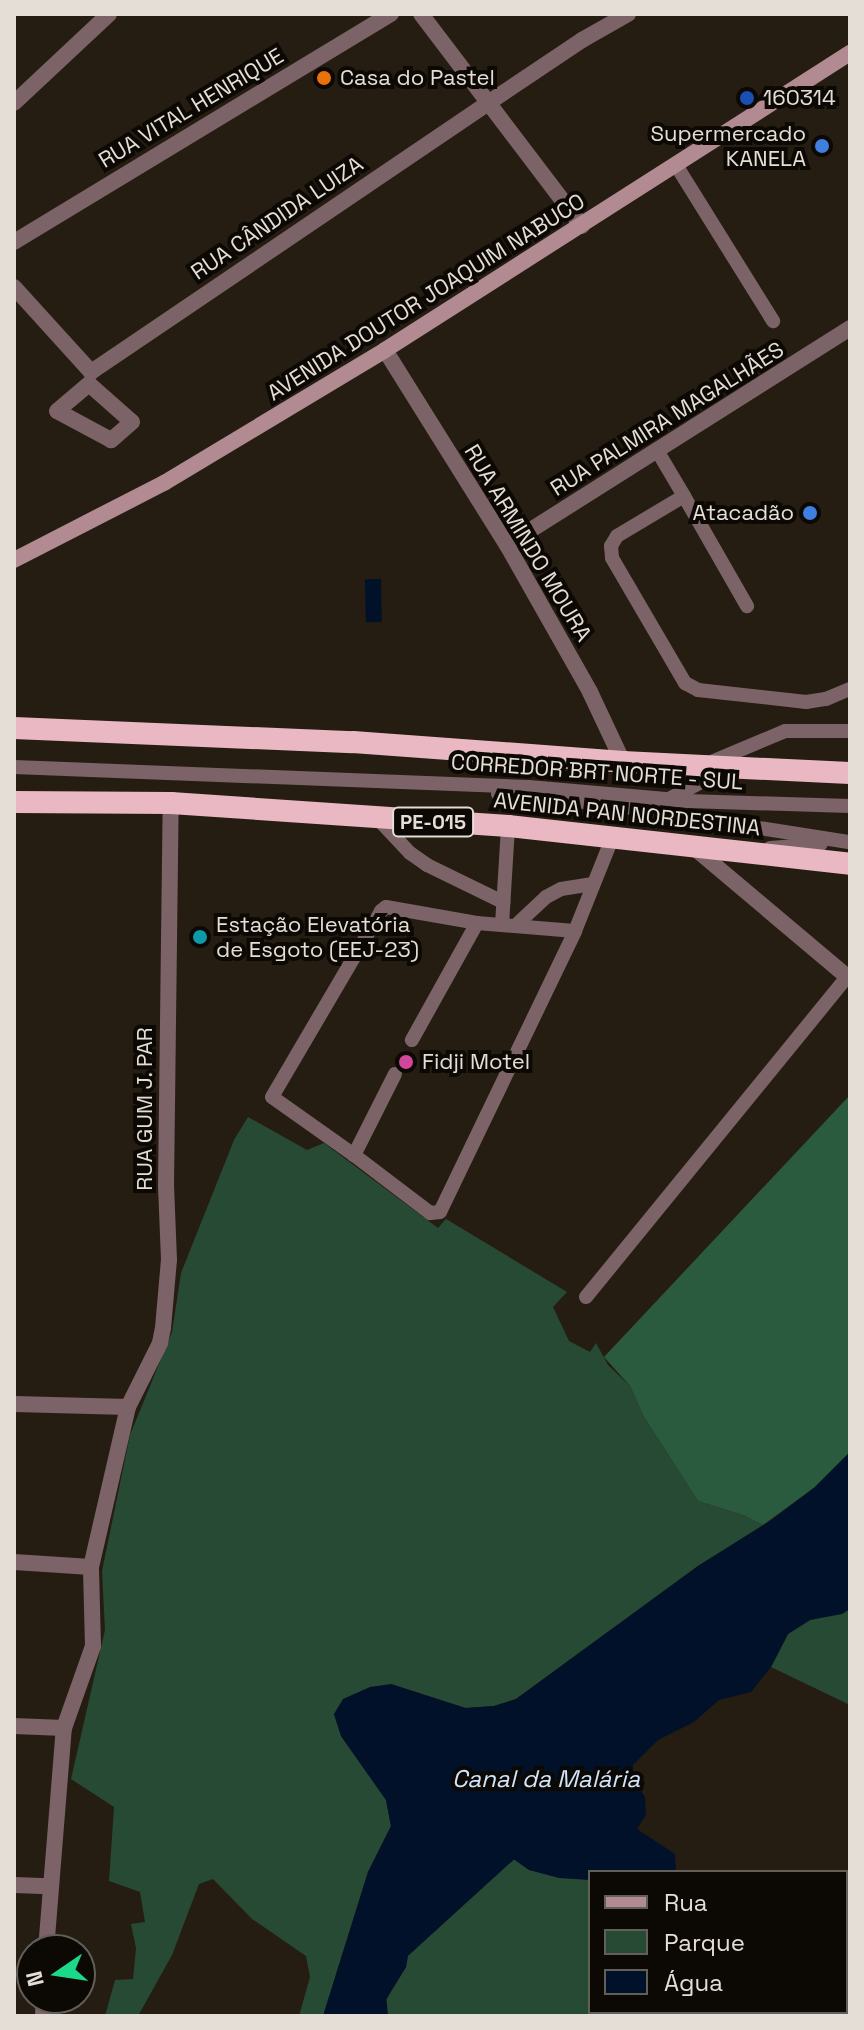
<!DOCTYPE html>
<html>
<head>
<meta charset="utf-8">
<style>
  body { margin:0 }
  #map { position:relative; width:864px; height:2030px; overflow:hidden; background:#261d12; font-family:"Space Grotesk",sans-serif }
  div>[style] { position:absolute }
  .green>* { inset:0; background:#264a34 }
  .forest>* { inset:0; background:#2b5b3e }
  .water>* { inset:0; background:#001129; transform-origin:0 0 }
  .river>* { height:42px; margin:-21px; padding:0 21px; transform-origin:21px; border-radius:21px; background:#001129 }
  .service>* { height:14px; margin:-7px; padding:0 7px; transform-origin:7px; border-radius:7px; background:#7b6368 }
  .pedestrian>* { height:16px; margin:-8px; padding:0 8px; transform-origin:8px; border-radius:8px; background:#7b6368 }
  .minor>* { height:16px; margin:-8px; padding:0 8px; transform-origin:8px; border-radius:8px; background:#7b6368 }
  .tertiary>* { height:16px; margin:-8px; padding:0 8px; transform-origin:8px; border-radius:8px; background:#7b6368 }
  .secondary>* { height:16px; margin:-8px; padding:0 8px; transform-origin:8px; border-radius:8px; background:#b18a92 }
  .trunk>* { height:22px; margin:-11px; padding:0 11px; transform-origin:11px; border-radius:11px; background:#eab8c2 }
  .dots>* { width:22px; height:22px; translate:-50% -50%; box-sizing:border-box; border:4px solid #0c0804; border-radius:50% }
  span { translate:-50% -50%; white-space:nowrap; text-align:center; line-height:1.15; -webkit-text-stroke:8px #0c0804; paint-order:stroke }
  .shield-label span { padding:2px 6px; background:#0c0804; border:2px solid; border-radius:6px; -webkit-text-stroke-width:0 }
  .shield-label { font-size:20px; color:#e4ded6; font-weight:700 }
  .poi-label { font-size:22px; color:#e4ded6 }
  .left { translate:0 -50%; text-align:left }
  .right { translate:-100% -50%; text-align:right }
  .street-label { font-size:22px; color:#e4ded6 }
  .water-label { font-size:24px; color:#d0e4fd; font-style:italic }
  .frame { position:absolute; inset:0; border:16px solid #e4ded6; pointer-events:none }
  .legend { position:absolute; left:588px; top:1870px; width:260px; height:144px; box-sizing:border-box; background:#0c0804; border:2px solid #625e58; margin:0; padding:10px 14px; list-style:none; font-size:24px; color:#e4ded6 }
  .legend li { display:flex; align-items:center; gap:16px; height:40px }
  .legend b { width:40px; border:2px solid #625e58 }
  .north { position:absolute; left:16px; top:1934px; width:80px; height:80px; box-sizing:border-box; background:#0c0804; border:2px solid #625e58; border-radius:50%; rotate:257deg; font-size:22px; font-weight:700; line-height:32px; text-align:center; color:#e4ded6 }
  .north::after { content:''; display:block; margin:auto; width:28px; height:36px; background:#1bd988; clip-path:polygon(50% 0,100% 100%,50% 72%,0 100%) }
</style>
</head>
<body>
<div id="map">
  <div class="green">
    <div style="clip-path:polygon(248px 1117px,307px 1150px,324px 1143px,438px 1228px,446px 1219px,567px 1292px,553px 1307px,569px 1341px,590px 1352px,596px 1343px,608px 1365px,630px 1386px,644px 1417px,698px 1501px,743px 1515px,763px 1525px,698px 1566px,516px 1699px,494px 1706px,466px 1708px,391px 1684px,334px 1714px,341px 1736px,386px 1800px,391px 1826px,368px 1872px,323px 2016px,299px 2016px,310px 1977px,306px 1956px,252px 1919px,213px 1879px,199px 1884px,172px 1955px,138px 2016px,105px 2016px,115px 1980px,133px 1979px,136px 1948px,131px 1924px,145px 1922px,140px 1892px,109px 1881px,114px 1807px,71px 1779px,105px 1630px,102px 1571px,130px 1435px,172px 1332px,181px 1273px,234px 1140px)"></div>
    <div style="clip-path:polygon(850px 1609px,850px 1705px,771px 1667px,788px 1634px,810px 1620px)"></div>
    <div style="clip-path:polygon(508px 1855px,529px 1870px,590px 1880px,590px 2012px,656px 2012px,655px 2016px,376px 2016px,406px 1967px,410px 1944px,427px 1927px,446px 1920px,445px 1885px,449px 1877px,456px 1873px,481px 1872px,499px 1864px)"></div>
  </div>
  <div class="forest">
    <div style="clip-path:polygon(850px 1095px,850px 1452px,815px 1487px,763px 1525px,743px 1515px,698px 1501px,644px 1417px,630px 1386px,604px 1357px)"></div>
  </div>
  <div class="water">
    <div style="left:381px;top:579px;width:43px;height:16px;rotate:89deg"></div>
    <div style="clip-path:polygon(850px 1452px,850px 1609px,842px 1614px,810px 1620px,788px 1634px,771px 1667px,751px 1692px,719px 1700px,694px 1722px,658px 1740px,633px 1765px,633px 1779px,645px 1797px,646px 1815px,637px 1829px,675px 1854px,676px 1872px,590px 1872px,590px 1880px,559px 1878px,529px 1870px,508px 1855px,493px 1869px,456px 1873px,445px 1885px,446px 1920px,427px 1927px,410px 1944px,406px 1967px,376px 2016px,323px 2016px,368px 1872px,391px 1826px,386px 1800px,341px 1736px,334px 1714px,343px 1699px,370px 1687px,391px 1684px,465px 1708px,494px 1706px,516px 1699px,698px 1566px,773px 1519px,815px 1487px)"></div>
  </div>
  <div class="river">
    <div style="left:367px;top:2016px;width:20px;rotate:-96deg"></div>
    <div style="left:365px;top:1996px;width:46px;rotate:-70.8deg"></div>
    <div style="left:380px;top:1953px;width:177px;rotate:-42.3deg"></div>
  </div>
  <div class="service">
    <div style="left:676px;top:165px;width:184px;rotate:58.1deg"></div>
    <div style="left:658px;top:452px;width:51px;rotate:59.4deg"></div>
    <div style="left:684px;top:496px;width:78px;rotate:149.2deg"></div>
    <div style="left:617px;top:536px;width:12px;rotate:121deg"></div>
    <div style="left:611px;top:546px;width:12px;rotate:85deg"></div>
    <div style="left:612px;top:558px;width:145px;rotate:59.7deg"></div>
    <div style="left:685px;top:683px;width:15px;rotate:28deg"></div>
    <div style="left:698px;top:690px;width:109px;rotate:6.3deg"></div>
    <div style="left:806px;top:702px;width:20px;rotate:-9deg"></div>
    <div style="left:826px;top:699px;width:26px;rotate:-23deg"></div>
    <div style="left:684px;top:496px;width:127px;rotate:60.2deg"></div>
    <div style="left:709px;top:763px;width:82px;rotate:-22.8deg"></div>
    <div style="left:785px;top:731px;width:65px"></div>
    <div style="left:14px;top:767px;width:515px;rotate:2.22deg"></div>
    <div style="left:529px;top:787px;width:160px;rotate:5deg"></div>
    <div style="left:688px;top:801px;width:162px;rotate:1.8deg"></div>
    <div style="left:498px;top:794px;width:108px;rotate:5.3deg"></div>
    <div style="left:606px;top:804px;width:247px;rotate:8.9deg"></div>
    <div style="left:669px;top:799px;width:62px;rotate:-27.8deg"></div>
    <div style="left:378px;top:819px;width:47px;rotate:46.7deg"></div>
    <div style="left:410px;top:853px;width:21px;rotate:35deg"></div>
    <div style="left:427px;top:865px;width:85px;rotate:26deg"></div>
    <div style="left:770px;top:848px;width:51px;rotate:-4.5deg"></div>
    <div style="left:477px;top:923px;width:98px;rotate:4.7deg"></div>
    <div style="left:502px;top:925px;width:99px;rotate:-86.5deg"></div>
    <div style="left:515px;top:926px;width:42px;rotate:-43.1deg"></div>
    <div style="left:546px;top:897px;width:17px;rotate:-28deg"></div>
    <div style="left:561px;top:889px;width:32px;rotate:-9deg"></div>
    <div style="left:395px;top:1074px;width:91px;rotate:116.8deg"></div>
    <div style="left:354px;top:1155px;width:100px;rotate:-144.7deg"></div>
    <div style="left:272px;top:1097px;width:216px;rotate:-59.6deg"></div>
    <div style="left:381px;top:911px;width:6px;rotate:-39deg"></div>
    <div style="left:386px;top:907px;width:92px;rotate:10deg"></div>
    <div style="left:477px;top:923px;width:134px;rotate:119.1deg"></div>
    <div style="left:354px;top:1155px;width:96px;rotate:37.3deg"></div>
    <div style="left:430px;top:1213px;width:10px;rotate:-6deg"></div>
    <div style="left:440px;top:1212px;width:312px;rotate:-64.3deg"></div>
    <div style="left:575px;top:931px;width:102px;rotate:-68.2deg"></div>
    <div style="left:586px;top:1297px;width:413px;rotate:-50.8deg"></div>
  </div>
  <div class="pedestrian">
    <div style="left:89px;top:384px;width:57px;rotate:41.5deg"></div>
    <div style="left:132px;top:422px;width:28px;rotate:139deg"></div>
    <div style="left:111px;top:440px;width:61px;rotate:-151.8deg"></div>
    <div style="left:57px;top:411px;width:42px;rotate:-40.2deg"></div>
  </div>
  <div class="minor">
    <div style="left:14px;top:103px;width:130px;rotate:-43.1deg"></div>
    <div style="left:14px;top:242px;width:441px;rotate:-31.2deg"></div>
    <div style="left:14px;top:287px;width:115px;rotate:47.8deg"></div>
    <div style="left:91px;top:372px;width:480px;rotate:-34.1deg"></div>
    <div style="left:385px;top:350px;width:230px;rotate:58deg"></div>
    <div style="left:507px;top:545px;width:169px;rotate:60.5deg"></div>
    <div style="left:590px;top:692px;width:77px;rotate:64.8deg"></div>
    <div style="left:507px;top:545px;width:406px;rotate:-32.3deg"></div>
    <div style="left:14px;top:1404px;width:114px;rotate:1.5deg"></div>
    <div style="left:14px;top:1562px;width:77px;rotate:3.7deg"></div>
    <div style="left:14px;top:1726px;width:50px;rotate:2.3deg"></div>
    <div style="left:14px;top:1885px;width:35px;rotate:2deg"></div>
    <div style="left:46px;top:1950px;width:223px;rotate:-85.4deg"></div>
    <div style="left:64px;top:1728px;width:87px;rotate:-70.5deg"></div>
    <div style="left:93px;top:1646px;width:79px;rotate:-91.5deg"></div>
    <div style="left:91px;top:1567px;width:164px;rotate:-77deg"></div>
    <div style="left:128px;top:1407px;width:72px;rotate:-63.4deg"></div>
    <div style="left:160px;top:1343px;width:15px;rotate:-79deg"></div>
    <div style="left:163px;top:1328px;width:68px;rotate:-85deg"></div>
    <div style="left:169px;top:1260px;width:74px;rotate:-92.3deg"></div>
    <div style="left:166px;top:1186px;width:383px;rotate:-89.3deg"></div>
    <div style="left:43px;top:2016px;width:18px;rotate:-87deg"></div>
  </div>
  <div class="tertiary">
    <div style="left:421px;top:14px;width:266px;rotate:52.8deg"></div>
    <div style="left:488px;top:103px;width:113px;rotate:-33.8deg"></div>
    <div style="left:582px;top:40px;width:53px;rotate:-29.5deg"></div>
    <div style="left:692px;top:846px;width:207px;rotate:40.1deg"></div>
  </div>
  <div class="secondary">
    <div style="left:14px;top:560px;width:169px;rotate:-27.2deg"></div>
    <div style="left:164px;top:483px;width:258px;rotate:-31deg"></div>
    <div style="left:385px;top:350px;width:552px;rotate:-32.57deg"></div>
  </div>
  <div class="trunk">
    <div style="left:14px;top:728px;width:339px;rotate:2.4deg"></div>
    <div style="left:353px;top:742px;width:271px;rotate:4.2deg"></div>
    <div style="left:623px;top:762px;width:227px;rotate:2.8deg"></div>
    <div style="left:14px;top:802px;width:157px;rotate:0.4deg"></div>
    <div style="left:171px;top:803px;width:338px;rotate:3.9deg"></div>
    <div style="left:508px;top:826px;width:344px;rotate:6.3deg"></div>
  </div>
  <div class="dots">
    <div style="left:324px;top:78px;background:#e8710a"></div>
    <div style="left:747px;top:98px;background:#1a4fb4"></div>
    <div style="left:822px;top:146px;background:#3f7fe0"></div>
    <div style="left:810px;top:513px;background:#3f7fe0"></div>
    <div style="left:200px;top:937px;background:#0f9aa8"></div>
    <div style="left:406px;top:1062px;background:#d1479c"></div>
  </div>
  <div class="shield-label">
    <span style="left:433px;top:822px">PE-015</span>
  </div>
  <div class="poi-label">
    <span class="left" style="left:340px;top:78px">Casa do Pastel</span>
    <span class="left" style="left:763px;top:98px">160314</span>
    <span class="right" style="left:806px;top:146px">Supermercado<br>KANELA</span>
    <span class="right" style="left:794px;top:513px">Atacadão</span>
    <span class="left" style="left:216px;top:937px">Estação Elevatória<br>de Esgoto (EEJ-23)</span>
    <span class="left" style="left:422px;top:1062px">Fidji Motel</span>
  </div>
  <div class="street-label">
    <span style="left:191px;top:108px;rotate:-31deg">RUA VITAL HENRIQUE</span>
    <span style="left:277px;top:218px;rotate:-34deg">RUA CÂNDIDA LUIZA</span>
    <span style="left:426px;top:297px;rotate:-32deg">AVENIDA DOUTOR JOAQUIM NABUCO</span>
    <span style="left:667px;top:419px;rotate:-32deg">RUA PALMIRA MAGALHÃES</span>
    <span style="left:528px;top:543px;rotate:59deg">RUA ARMINDO MOURA</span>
    <span style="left:597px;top:772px;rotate:4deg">CORREDOR BRT NORTE - SUL</span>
    <span style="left:627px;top:814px;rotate:6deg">AVENIDA PAN NORDESTINA</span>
    <span style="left:145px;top:1109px;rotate:-90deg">RUA GUM J. PAR</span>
  </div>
  <div class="water-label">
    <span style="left:546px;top:1779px">Canal da Malária</span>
  </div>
  <div class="frame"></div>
  <ul class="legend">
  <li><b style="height:10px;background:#b18a92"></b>Rua</li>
  <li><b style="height:22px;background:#264a34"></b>Parque</li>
  <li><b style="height:22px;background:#001129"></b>Água</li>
  </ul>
  <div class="north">N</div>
</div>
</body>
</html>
